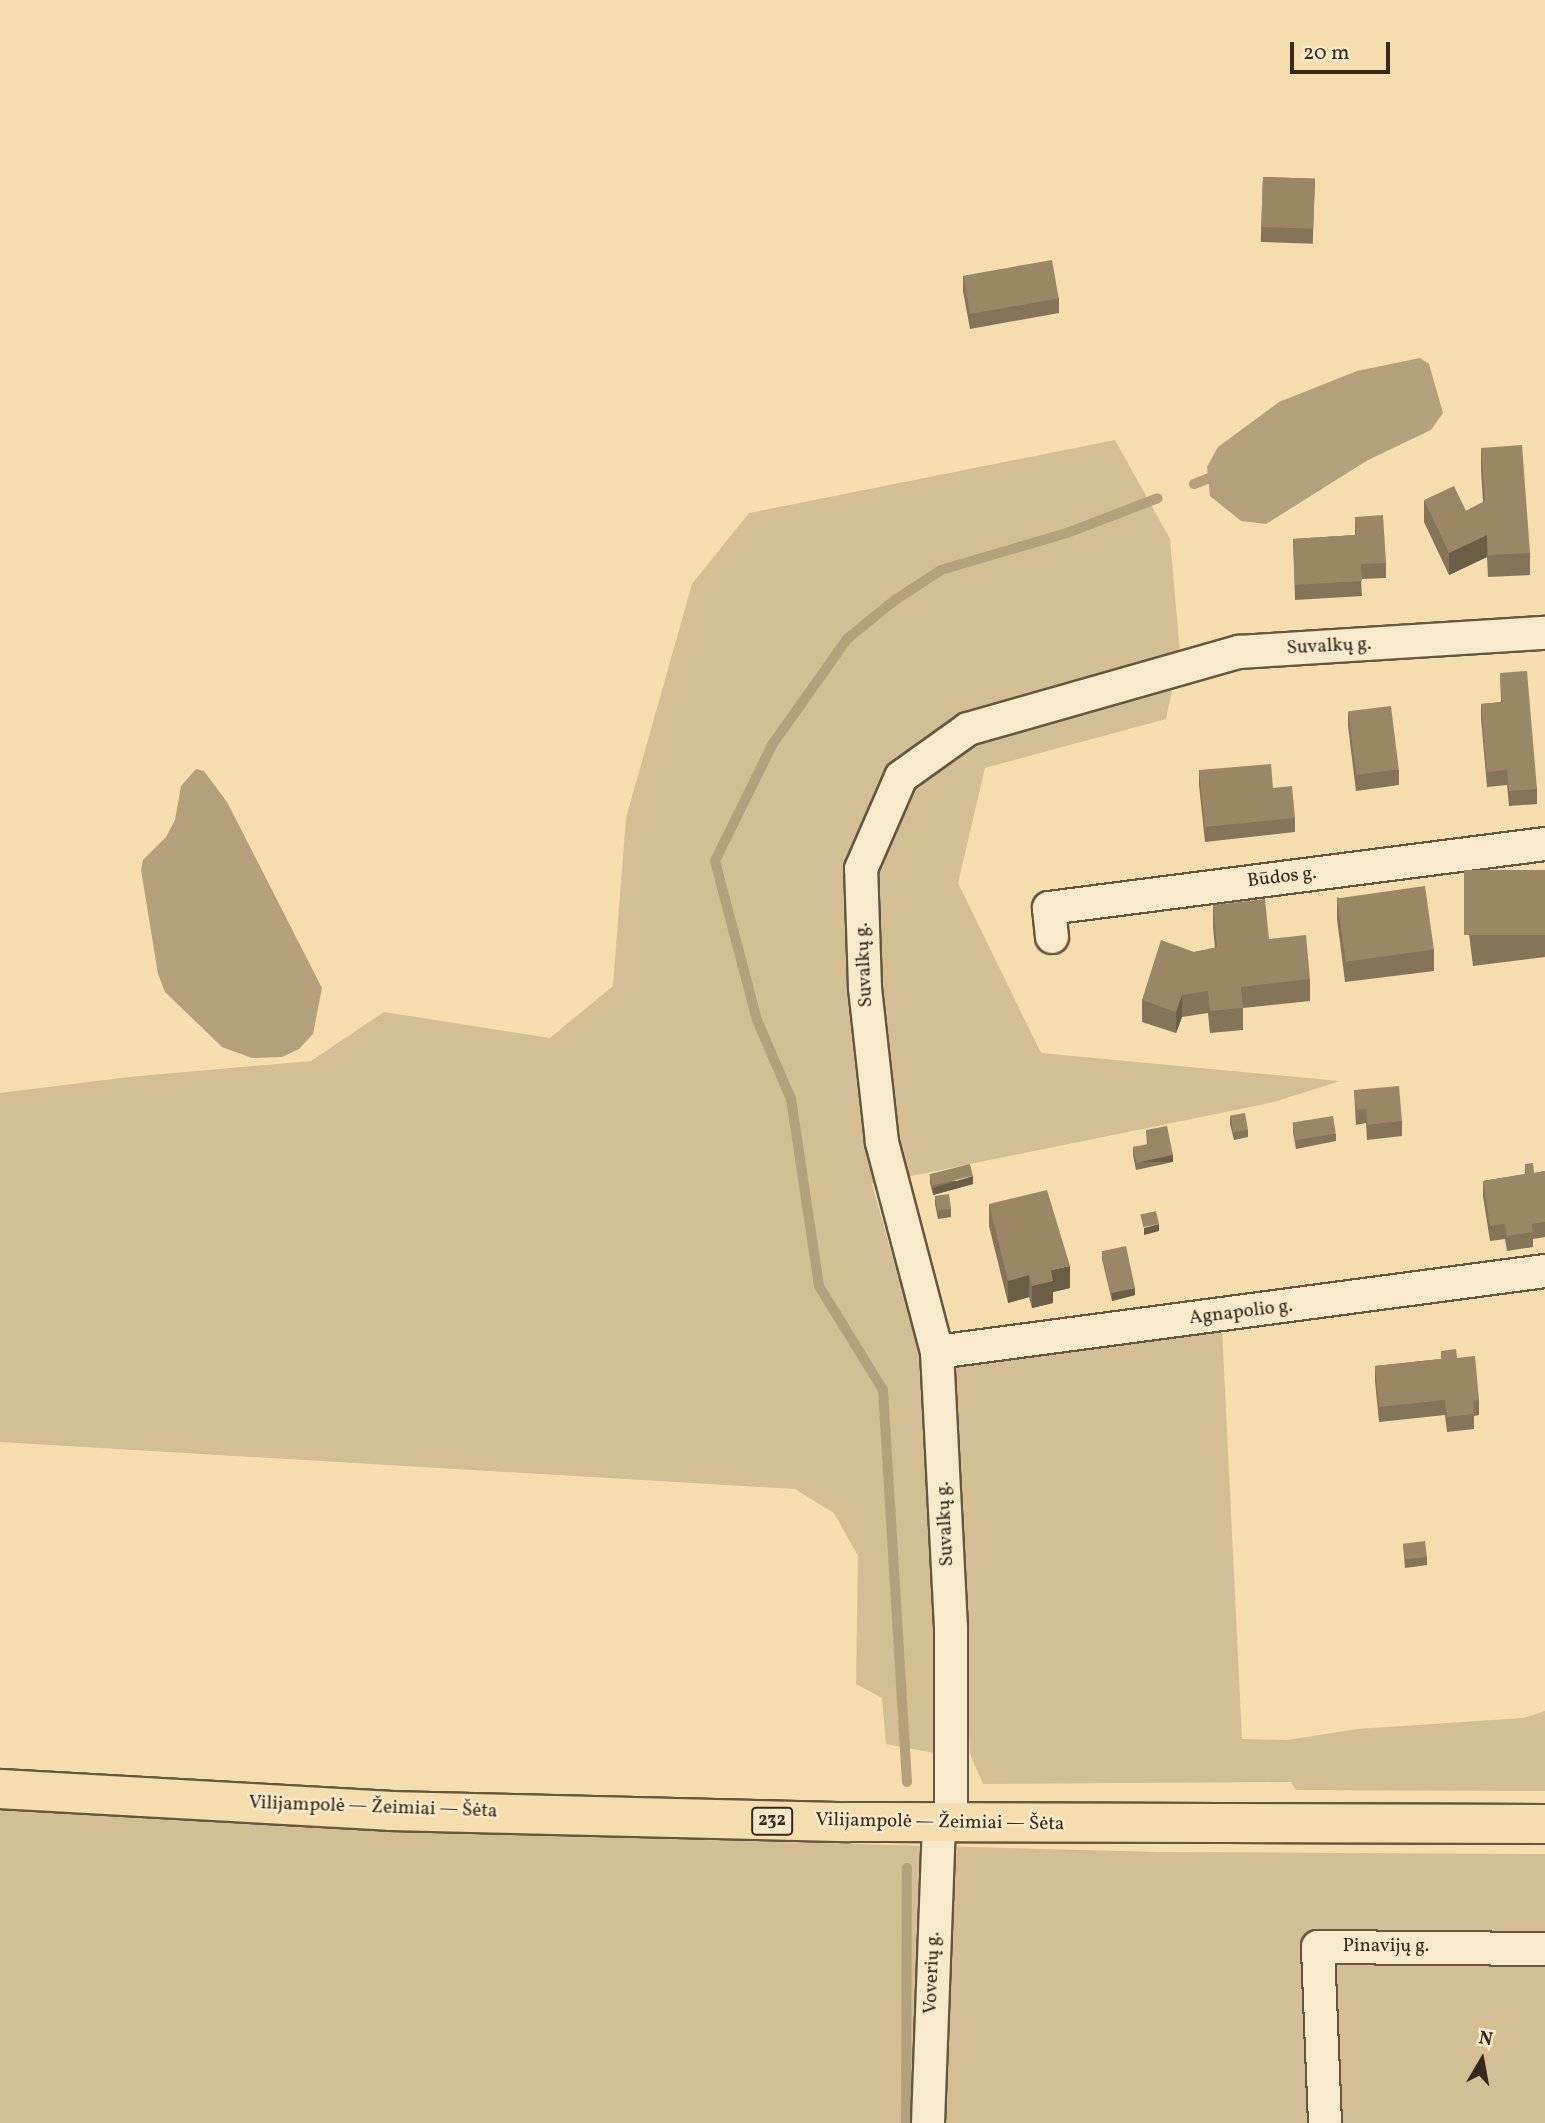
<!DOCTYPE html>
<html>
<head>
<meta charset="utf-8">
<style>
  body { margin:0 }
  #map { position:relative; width:1545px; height:2123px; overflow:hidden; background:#f5ddad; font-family:Vollkorn,serif }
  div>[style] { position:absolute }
  .green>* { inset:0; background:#d4be94 }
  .water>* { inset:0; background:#b4a07b }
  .stream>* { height:10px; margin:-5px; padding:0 5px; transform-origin:5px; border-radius:5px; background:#b4a07b }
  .roads { filter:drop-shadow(2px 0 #65563f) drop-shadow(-2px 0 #65563f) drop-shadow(0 2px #65563f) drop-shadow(0 -2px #65563f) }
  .street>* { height:32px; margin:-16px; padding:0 16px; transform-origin:16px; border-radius:16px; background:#f8e9ca }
  .primary>* { height:38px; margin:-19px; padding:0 19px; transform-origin:19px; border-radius:19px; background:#f5ddad }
  .wall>* { inset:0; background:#847458; transform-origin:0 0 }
  .shaded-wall>* { inset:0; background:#6b5e47; transform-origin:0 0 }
  .building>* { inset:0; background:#998766; transform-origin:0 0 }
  span { translate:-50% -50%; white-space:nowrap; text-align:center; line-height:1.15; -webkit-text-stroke:5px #f8e9ca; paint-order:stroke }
  .shield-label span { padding:2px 5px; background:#f8e9ca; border:2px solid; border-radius:5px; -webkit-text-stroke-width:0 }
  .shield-label { font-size:18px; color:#35291a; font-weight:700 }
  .street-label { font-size:19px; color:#35291a }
  .north { position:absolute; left:1447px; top:2025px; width:70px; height:70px; -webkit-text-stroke:5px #f8e9ca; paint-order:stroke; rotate:10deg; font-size:19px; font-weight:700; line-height:28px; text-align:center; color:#35291a }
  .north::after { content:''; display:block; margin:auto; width:24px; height:32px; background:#35291a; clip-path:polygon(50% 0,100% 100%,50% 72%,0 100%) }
  .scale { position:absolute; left:1290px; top:42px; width:100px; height:32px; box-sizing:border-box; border:4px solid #35291a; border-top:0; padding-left:9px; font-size:21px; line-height:24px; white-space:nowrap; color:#35291a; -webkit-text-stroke:5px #f8e9ca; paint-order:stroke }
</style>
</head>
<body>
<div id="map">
  <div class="green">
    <div style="clip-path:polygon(1115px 440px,1170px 539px,1180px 653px,1166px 719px,985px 768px,958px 883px,1041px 1053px,1340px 1081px,1274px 1102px,872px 1184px,919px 1351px,938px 1631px,934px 1753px,886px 1744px,882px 1698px,856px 1684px,858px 1556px,834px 1513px,795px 1489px,0 1442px,0 1093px,129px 1077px,311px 1061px,384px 1012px,550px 1038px,613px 986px,626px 818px,692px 584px,749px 513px)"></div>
    <div style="clip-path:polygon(1222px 1328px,1242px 1739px,1287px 1740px,1357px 1729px,1523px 1718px,1545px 1711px,1545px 1791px,1296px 1790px,1291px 1782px,983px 1784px,970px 1754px,952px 1359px)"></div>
    <div style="clip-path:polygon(0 1806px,397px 1829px,666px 1839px,1157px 1852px,1545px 1854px,1545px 2123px,0 2123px)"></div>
  </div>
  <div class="water">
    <div style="clip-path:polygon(1420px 358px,1429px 364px,1443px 413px,1431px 430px,1368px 460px,1266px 524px,1241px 521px,1210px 496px,1207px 467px,1218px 447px,1279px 402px,1357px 371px)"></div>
    <div style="clip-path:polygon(196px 769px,204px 771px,227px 802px,322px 988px,313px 1034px,299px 1049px,282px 1057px,252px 1058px,222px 1047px,165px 992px,158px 974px,141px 870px,143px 860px,166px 837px,175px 820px,181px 786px)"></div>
  </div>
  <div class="stream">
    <div style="left:1194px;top:484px;width:25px;rotate:-21deg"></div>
    <div style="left:907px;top:1782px;width:393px;rotate:-93.5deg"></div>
    <div style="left:883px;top:1390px;width:122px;rotate:-121.6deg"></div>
    <div style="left:819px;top:1286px;width:189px;rotate:-98.5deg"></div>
    <div style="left:791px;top:1099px;width:86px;rotate:-113.3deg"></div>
    <div style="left:757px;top:1020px;width:164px;rotate:-104.8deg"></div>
    <div style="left:715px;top:861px;width:129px;rotate:-63.8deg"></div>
    <div style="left:772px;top:745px;width:130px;rotate:-54.7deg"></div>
    <div style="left:847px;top:639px;width:62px;rotate:-39.1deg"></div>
    <div style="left:895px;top:600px;width:55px;rotate:-33.1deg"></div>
    <div style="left:941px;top:570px;width:131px;rotate:-16.4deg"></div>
    <div style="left:1067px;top:533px;width:97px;rotate:-21deg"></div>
    <div style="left:906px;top:2123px;width:255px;rotate:-89.8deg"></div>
  </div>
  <div class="roads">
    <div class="street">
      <div style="left:1052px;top:937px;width:29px;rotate:-96deg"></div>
      <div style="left:1049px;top:908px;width:500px;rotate:-7.35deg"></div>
      <div style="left:937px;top:1352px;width:613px;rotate:-7.59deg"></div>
      <div style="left:951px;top:1824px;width:196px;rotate:-90deg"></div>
      <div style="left:951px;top:1628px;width:276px;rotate:-92.9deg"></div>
      <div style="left:937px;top:1352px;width:217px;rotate:-104.7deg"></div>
      <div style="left:882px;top:1142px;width:156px;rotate:-96.3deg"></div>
      <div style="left:865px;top:987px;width:118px;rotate:-91.9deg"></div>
      <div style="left:861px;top:869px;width:100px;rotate:-66.5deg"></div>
      <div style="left:901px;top:777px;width:82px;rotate:-35.6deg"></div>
      <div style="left:968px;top:729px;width:282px;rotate:-15.9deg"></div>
      <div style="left:1239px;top:652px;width:307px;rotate:-3.6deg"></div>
      <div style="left:928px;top:2123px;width:299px;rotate:-87.9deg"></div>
      <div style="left:1325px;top:2123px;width:176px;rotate:-92.3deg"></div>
      <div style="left:1318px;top:1947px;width:227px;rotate:0.5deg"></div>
    </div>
    <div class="primary">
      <div style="left:0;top:1789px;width:392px;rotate:3.2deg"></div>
      <div style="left:391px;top:1811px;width:457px;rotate:1.4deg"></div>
      <div style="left:848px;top:1822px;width:697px;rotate:0.16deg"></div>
    </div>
  </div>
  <div class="wall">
    <div style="left:1263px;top:177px;width:52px;height:65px;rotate:2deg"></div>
    <div style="clip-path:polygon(963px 276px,1059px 298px,1059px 313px,970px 329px,963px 291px)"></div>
    <div style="clip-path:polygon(1481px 448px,1530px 553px,1530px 575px,1488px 577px,1487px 557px,1449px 575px,1424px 522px,1424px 500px,1466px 511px,1483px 502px,1481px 470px)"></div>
    <div style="clip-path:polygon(1355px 517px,1386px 563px,1386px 578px,1361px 579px,1362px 596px,1295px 600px,1293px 539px,1355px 535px)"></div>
    <div style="clip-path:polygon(1500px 673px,1537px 789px,1537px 804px,1509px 806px,1507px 785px,1487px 787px,1481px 718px,1481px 704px,1501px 702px)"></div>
    <div style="clip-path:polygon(1348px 712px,1399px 770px,1399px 785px,1356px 791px,1348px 726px)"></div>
    <div style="clip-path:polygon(1199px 770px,1273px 788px,1295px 818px,1295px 832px,1205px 842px,1199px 785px)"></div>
    <div style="clip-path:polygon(1545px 870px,1545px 957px,1473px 966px,1465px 902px,1465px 880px)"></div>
    <div style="clip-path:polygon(1337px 897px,1434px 949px,1434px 971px,1345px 982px,1337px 919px)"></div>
    <div style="clip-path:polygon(1213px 905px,1269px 939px,1310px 979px,1310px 1001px,1243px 1008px,1243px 1030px,1210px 1033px,1208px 1013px,1182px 1017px,1176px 1033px,1142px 1022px,1142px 1000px,1194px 952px,1215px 948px,1213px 927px)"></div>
    <div style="clip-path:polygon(1354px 1090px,1402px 1121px,1402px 1136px,1367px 1140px,1366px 1123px,1356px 1125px)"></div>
    <div style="clip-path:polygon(1230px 1116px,1248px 1130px,1248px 1137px,1234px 1140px,1230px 1124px)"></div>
    <div style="clip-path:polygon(1293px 1124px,1336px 1134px,1336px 1141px,1296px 1149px,1293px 1132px)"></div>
    <div style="clip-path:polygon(1146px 1130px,1173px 1162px,1136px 1170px,1133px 1155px,1133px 1147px,1147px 1145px)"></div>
    <div style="clip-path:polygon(1525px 1164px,1534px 1173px,1545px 1171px,1545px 1237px,1533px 1239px,1533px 1247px,1507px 1251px,1505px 1239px,1490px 1241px,1483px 1196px,1483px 1181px,1525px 1174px)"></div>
    <div style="clip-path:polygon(930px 1176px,973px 1184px,933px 1195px,930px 1183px)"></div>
    <div style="clip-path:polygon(935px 1196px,951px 1209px,951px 1217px,938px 1219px,935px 1204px)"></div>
    <div style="clip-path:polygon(989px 1204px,1070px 1288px,1053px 1292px,1053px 1303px,1032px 1308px,1029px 1297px,1008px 1303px,989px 1226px)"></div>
    <div style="clip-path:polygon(1102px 1252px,1135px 1295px,1112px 1301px,1102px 1259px)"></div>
    <div style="clip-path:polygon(1441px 1351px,1457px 1358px,1479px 1400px,1479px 1415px,1474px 1416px,1474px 1429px,1447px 1432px,1445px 1415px,1379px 1422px,1375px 1381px,1375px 1366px,1441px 1359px)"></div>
    <div style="clip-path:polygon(1403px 1544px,1427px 1557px,1427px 1565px,1405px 1568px)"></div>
  </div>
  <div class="shaded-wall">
    <div style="clip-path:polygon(1487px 535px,1487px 557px,1449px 575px,1449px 553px)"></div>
    <div style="clip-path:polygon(1182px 995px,1182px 1017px,1176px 1033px,1176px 1012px)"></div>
    <div style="left:1173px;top:1155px;width:7px;height:38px;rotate:90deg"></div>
    <div style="clip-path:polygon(973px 1176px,973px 1184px,933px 1195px,933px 1188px)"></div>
    <div style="clip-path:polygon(1159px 1224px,1159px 1231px,1144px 1235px,1144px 1228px)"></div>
    <div style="clip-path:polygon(1070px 1266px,1070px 1288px,1053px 1292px,1053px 1303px,1032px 1308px,1032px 1286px,1051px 1270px)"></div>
    <div style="clip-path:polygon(1029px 1275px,1029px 1297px,1008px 1303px,1008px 1281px)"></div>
    <div style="clip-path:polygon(1135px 1288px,1135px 1295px,1112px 1301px,1112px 1293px)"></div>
  </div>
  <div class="building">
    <div style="left:1263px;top:177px;width:52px;height:50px;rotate:2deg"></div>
    <div style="left:1052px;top:260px;width:39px;height:90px;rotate:80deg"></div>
    <div style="clip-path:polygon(1522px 445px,1530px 553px,1488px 555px,1487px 535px,1449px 553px,1424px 500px,1454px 486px,1466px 511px,1485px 501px,1481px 448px)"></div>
    <div style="clip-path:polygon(1383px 515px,1386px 563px,1361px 564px,1362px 581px,1295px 585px,1293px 539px,1356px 535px,1355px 517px)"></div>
    <div style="clip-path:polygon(1527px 671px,1537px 789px,1509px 791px,1507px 770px,1487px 772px,1481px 704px,1502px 702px,1500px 673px)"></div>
    <div style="left:1391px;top:706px;width:64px;height:43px;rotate:83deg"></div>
    <div style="clip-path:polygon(1271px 764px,1273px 788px,1292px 786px,1295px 818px,1205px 827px,1199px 770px)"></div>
    <div style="left:1545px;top:870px;width:65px;height:81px;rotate:90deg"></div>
    <div style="left:1425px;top:886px;width:64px;height:89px;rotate:82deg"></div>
    <div style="clip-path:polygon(1265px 899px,1269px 939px,1306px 935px,1310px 979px,1241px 987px,1243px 1008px,1210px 1011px,1208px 991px,1182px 995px,1176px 1012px,1142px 1000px,1161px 940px,1194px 952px,1217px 947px,1213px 905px)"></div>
    <div style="clip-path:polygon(1399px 1086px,1402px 1121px,1367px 1125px,1366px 1109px,1356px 1110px,1354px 1090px)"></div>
    <div style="left:1245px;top:1113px;width:17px;height:15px;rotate:80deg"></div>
    <div style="left:1333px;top:1116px;width:18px;height:41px;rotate:81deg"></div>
    <div style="clip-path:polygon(1167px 1126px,1173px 1155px,1136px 1163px,1133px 1147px,1148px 1144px,1146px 1130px)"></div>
    <div style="clip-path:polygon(1533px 1163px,1534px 1173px,1545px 1171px,1545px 1222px,1532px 1224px,1533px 1232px,1507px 1236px,1505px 1224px,1490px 1226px,1483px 1181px,1526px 1174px,1525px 1164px)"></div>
    <div style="left:970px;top:1164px;width:12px;height:42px;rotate:76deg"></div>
    <div style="clip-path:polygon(1047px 1190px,1070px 1266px,1051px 1270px,1053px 1281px,1032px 1286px,1029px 1275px,1008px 1281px,989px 1204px)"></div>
    <div style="left:949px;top:1194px;width:15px;height:14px;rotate:82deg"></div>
    <div style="left:1156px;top:1211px;width:13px;height:16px;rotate:77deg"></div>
    <div style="left:1126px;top:1246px;width:43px;height:25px;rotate:78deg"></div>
    <div style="clip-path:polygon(1456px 1349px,1457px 1358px,1475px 1356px,1479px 1400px,1473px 1401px,1474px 1414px,1447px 1417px,1445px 1400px,1379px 1407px,1375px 1366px,1441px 1359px,1441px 1351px)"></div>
    <div style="left:1425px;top:1541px;width:16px;height:22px;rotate:83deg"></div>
  </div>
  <div class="shield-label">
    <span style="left:772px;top:1821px">232</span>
  </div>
  <div class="street-label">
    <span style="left:1329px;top:647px;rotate:-3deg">Suvalkų g.</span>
    <span style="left:1282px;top:878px;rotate:-7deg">Būdos g.</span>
    <span style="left:865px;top:965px;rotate:-93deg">Suvalkų g.</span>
    <span style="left:1241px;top:1313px;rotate:-7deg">Agnapolio g.</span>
    <span style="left:946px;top:1524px;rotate:-93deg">Suvalkų g.</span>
    <span style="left:373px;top:1808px;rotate:2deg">Vilijampolė — Žeimiai — Šėta</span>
    <span style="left:940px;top:1823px;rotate:1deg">Vilijampolė — Žeimiai — Šėta</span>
    <span style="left:1386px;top:1947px">Pinavijų g.</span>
    <span style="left:933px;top:1973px;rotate:-88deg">Voverių g.</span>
  </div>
  <div class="north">N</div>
  <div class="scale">20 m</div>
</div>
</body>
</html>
